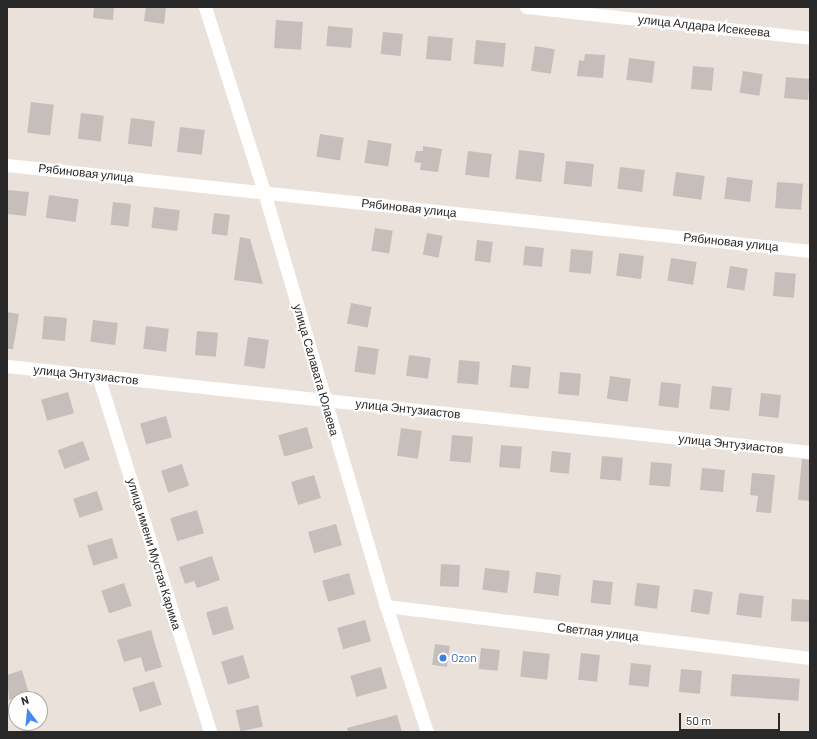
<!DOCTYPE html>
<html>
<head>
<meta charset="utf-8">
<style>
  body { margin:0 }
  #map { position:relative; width:817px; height:739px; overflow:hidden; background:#eae1db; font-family:Barlow,sans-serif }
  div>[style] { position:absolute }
  .building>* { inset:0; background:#c6bebb; transform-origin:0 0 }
  .street>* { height:13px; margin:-6.5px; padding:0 6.5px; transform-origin:6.5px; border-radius:6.5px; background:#fff }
  .dots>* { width:11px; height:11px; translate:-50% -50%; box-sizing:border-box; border:2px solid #fff; border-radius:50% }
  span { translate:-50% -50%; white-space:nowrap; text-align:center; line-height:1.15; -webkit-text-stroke:4px #fff; paint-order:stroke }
  .street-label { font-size:12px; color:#292929 }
  .shop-label { font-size:12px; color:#366cbe }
  .left { translate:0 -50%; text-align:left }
  .frame { position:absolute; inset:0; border:8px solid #292929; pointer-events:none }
  .north { position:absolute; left:8px; top:691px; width:40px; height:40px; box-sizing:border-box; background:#fff; border:1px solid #a9a9a9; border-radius:50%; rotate:344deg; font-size:11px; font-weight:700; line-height:16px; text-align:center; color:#292929 }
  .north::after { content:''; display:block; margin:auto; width:14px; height:18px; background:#4489ef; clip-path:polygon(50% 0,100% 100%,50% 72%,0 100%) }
  .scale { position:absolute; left:679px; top:713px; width:101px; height:18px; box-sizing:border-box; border:2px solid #292929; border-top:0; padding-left:5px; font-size:12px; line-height:14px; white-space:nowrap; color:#292929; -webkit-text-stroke:3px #fff; paint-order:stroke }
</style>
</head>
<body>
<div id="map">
  <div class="building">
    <div style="clip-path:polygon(94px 7px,114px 7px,113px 20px,93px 18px)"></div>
    <div style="clip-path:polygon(146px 7px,166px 7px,164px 24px,144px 21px)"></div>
    <div style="left:276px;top:20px;width:27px;height:28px;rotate:4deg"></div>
    <div style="left:328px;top:26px;width:25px;height:20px;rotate:5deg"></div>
    <div style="left:383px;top:32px;width:20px;height:22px;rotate:6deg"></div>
    <div style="left:428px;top:36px;width:25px;height:23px;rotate:5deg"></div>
    <div style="left:476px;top:40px;width:30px;height:24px;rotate:6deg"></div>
    <div style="left:535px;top:46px;width:20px;height:25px;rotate:9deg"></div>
    <div style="clip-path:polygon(585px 54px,605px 55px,603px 78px,577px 76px,579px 60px,584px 61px)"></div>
    <div style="left:629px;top:58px;width:26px;height:22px;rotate:7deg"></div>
    <div style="left:693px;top:66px;width:21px;height:23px;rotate:5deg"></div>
    <div style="left:743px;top:71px;width:20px;height:22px;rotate:9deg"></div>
    <div style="left:786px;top:77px;width:24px;height:21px;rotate:5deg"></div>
    <div style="left:31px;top:102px;width:23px;height:31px;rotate:7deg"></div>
    <div style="left:81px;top:113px;width:23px;height:26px;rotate:7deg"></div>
    <div style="left:131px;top:118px;width:24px;height:26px;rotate:7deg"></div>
    <div style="left:180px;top:127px;width:25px;height:25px;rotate:7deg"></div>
    <div style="left:320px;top:134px;width:24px;height:23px;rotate:9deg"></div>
    <div style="left:368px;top:140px;width:24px;height:23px;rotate:9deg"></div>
    <div style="clip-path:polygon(423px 146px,442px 149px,438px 172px,420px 170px,421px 163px,414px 162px,416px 151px,423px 151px)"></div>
    <div style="left:519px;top:150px;width:26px;height:29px;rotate:7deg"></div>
    <div style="left:468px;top:151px;width:24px;height:24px;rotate:7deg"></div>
    <div style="left:566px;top:161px;width:28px;height:23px;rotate:6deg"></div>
    <div style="left:620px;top:167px;width:25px;height:22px;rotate:7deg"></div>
    <div style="left:676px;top:172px;width:29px;height:24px;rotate:8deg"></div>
    <div style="left:727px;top:177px;width:26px;height:22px;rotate:7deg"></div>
    <div style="left:777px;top:182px;width:26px;height:26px;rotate:4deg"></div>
    <div style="clip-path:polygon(7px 190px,29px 192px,26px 216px,7px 214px)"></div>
    <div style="left:49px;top:195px;width:30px;height:23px;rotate:8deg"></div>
    <div style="left:113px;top:202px;width:18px;height:23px;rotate:6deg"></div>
    <div style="left:154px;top:207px;width:26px;height:21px;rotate:7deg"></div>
    <div style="left:214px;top:213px;width:16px;height:21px;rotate:7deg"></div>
    <div style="left:375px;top:228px;width:18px;height:23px;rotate:9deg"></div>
    <div style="left:427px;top:233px;width:16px;height:22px;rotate:11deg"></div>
    <div style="clip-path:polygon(240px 237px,250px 239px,263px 284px,234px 280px)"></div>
    <div style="left:477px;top:240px;width:16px;height:21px;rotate:7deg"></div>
    <div style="left:525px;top:246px;width:19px;height:19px;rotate:6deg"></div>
    <div style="left:571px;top:249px;width:22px;height:23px;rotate:5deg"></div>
    <div style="left:619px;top:253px;width:25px;height:23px;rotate:7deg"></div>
    <div style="left:671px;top:258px;width:26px;height:23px;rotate:9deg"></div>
    <div style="left:730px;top:266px;width:18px;height:22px;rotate:9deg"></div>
    <div style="left:775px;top:272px;width:21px;height:24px;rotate:5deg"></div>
    <div style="left:351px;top:303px;width:21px;height:21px;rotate:11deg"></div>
    <div style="clip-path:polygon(7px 312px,19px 314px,13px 349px,7px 349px)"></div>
    <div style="left:44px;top:316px;width:23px;height:23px;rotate:5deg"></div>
    <div style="left:93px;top:320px;width:25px;height:22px;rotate:7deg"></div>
    <div style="left:146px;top:326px;width:23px;height:23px;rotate:7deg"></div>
    <div style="left:197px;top:331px;width:21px;height:24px;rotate:5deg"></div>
    <div style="left:248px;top:337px;width:21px;height:29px;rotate:8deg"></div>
    <div style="left:358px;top:346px;width:21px;height:26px;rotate:8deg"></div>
    <div style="left:409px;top:355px;width:22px;height:21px;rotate:8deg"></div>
    <div style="left:459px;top:360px;width:21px;height:23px;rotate:5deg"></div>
    <div style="left:512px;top:365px;width:19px;height:22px;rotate:6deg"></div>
    <div style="left:560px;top:372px;width:21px;height:22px;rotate:5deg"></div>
    <div style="left:610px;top:376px;width:21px;height:23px;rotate:8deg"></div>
    <div style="left:661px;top:382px;width:20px;height:24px;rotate:6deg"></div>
    <div style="left:712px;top:386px;width:20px;height:23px;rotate:6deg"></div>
    <div style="left:68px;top:392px;width:22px;height:28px;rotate:74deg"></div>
    <div style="left:761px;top:393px;width:20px;height:23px;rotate:6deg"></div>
    <div style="left:166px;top:416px;width:22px;height:27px;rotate:74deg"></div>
    <div style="left:307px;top:427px;width:22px;height:30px;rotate:74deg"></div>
    <div style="left:401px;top:428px;width:21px;height:28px;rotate:8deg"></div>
    <div style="left:452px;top:435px;width:21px;height:26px;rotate:5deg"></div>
    <div style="left:83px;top:441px;width:20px;height:27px;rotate:70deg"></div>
    <div style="left:501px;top:445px;width:21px;height:22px;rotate:5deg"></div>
    <div style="left:552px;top:451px;width:19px;height:21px;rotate:6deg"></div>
    <div style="left:602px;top:456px;width:21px;height:23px;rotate:5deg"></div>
    <div style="clip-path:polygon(802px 459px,810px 460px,810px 501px,798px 500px)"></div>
    <div style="left:651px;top:462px;width:21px;height:23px;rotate:5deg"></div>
    <div style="left:182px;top:464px;width:23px;height:22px;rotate:72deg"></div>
    <div style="left:702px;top:468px;width:23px;height:22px;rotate:5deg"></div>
    <div style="clip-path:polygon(752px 473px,775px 475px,771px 513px,756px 512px,758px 496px,750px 495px)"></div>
    <div style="left:314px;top:475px;width:24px;height:24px;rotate:73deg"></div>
    <div style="left:97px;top:491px;width:20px;height:25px;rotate:72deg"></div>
    <div style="left:197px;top:510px;width:24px;height:28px;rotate:73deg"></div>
    <div style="left:336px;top:524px;width:22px;height:29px;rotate:74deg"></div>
    <div style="left:112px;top:538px;width:21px;height:26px;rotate:73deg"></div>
    <div style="clip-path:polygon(212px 556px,220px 580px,197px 588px,194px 581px,185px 584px,179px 567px)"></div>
    <div style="left:441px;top:564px;width:19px;height:22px;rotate:3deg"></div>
    <div style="left:485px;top:568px;width:25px;height:22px;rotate:7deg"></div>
    <div style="left:536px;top:572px;width:25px;height:21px;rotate:7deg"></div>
    <div style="left:349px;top:573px;width:22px;height:28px;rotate:74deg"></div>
    <div style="left:593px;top:580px;width:20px;height:23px;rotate:6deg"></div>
    <div style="left:124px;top:583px;width:24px;height:24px;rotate:71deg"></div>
    <div style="left:637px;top:583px;width:23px;height:23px;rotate:7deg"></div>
    <div style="left:694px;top:589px;width:19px;height:23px;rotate:9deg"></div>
    <div style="left:739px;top:593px;width:25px;height:22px;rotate:7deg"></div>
    <div style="left:792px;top:599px;width:18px;height:22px;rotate:3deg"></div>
    <div style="left:227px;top:606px;width:24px;height:22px;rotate:73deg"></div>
    <div style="left:365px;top:620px;width:22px;height:29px;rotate:74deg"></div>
    <div style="clip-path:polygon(151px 630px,162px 667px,145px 672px,141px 657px,124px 662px,117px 640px)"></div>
    <div style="left:435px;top:644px;width:15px;height:21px;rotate:8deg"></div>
    <div style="left:481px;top:648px;width:19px;height:21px;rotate:6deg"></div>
    <div style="left:523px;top:651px;width:27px;height:26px;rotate:6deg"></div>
    <div style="left:581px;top:653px;width:19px;height:27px;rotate:6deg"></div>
    <div style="left:243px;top:655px;width:24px;height:23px;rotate:73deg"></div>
    <div style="left:631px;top:663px;width:20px;height:22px;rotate:6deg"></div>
    <div style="left:381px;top:667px;width:22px;height:32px;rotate:74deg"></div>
    <div style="left:681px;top:669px;width:21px;height:23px;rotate:5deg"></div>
    <div style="clip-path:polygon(22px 670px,29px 694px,9px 700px,7px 675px)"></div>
    <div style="left:732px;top:674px;width:68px;height:22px;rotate:4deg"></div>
    <div style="left:154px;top:681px;width:25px;height:23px;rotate:72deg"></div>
    <div style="left:258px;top:705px;width:22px;height:23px;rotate:77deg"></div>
    <div style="clip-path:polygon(397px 715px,402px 732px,348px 732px,347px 728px)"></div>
  </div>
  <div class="street">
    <div style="left:205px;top:7px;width:194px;rotate:72.3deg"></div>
    <div style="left:264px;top:192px;width:432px;rotate:73.6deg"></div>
    <div style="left:386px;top:606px;width:133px;rotate:72deg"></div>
    <div style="left:526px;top:7px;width:286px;rotate:6.2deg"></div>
    <div style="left:7px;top:165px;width:808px;rotate:6.11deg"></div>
    <div style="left:7px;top:366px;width:808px;rotate:6.11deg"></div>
    <div style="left:98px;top:376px;width:373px;rotate:72.5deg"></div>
    <div style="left:386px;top:606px;width:427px;rotate:7deg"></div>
  </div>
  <div class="dots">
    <div style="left:443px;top:658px;background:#3f7fe0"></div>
  </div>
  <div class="street-label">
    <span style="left:704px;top:26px;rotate:6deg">улица Алдара Исекеева</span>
    <span style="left:86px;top:173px;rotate:6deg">Рябиновая улица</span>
    <span style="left:409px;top:208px;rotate:6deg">Рябиновая улица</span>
    <span style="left:731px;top:242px;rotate:6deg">Рябиновая улица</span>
    <span style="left:316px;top:370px;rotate:74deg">улица Салавата Юлаева</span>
    <span style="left:86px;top:375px;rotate:6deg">улица Энтузиастов</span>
    <span style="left:408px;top:409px;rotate:6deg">улица Энтузиастов</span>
    <span style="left:731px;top:444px;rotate:6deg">улица Энтузиастов</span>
    <span style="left:154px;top:554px;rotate:73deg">улица имени Мустая Карима</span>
    <span style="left:598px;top:632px;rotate:7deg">Светлая улица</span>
  </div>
  <div class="shop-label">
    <span class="left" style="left:451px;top:658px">Ozon</span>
  </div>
  <div class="frame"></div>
  <div class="north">N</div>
  <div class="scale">50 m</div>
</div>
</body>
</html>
